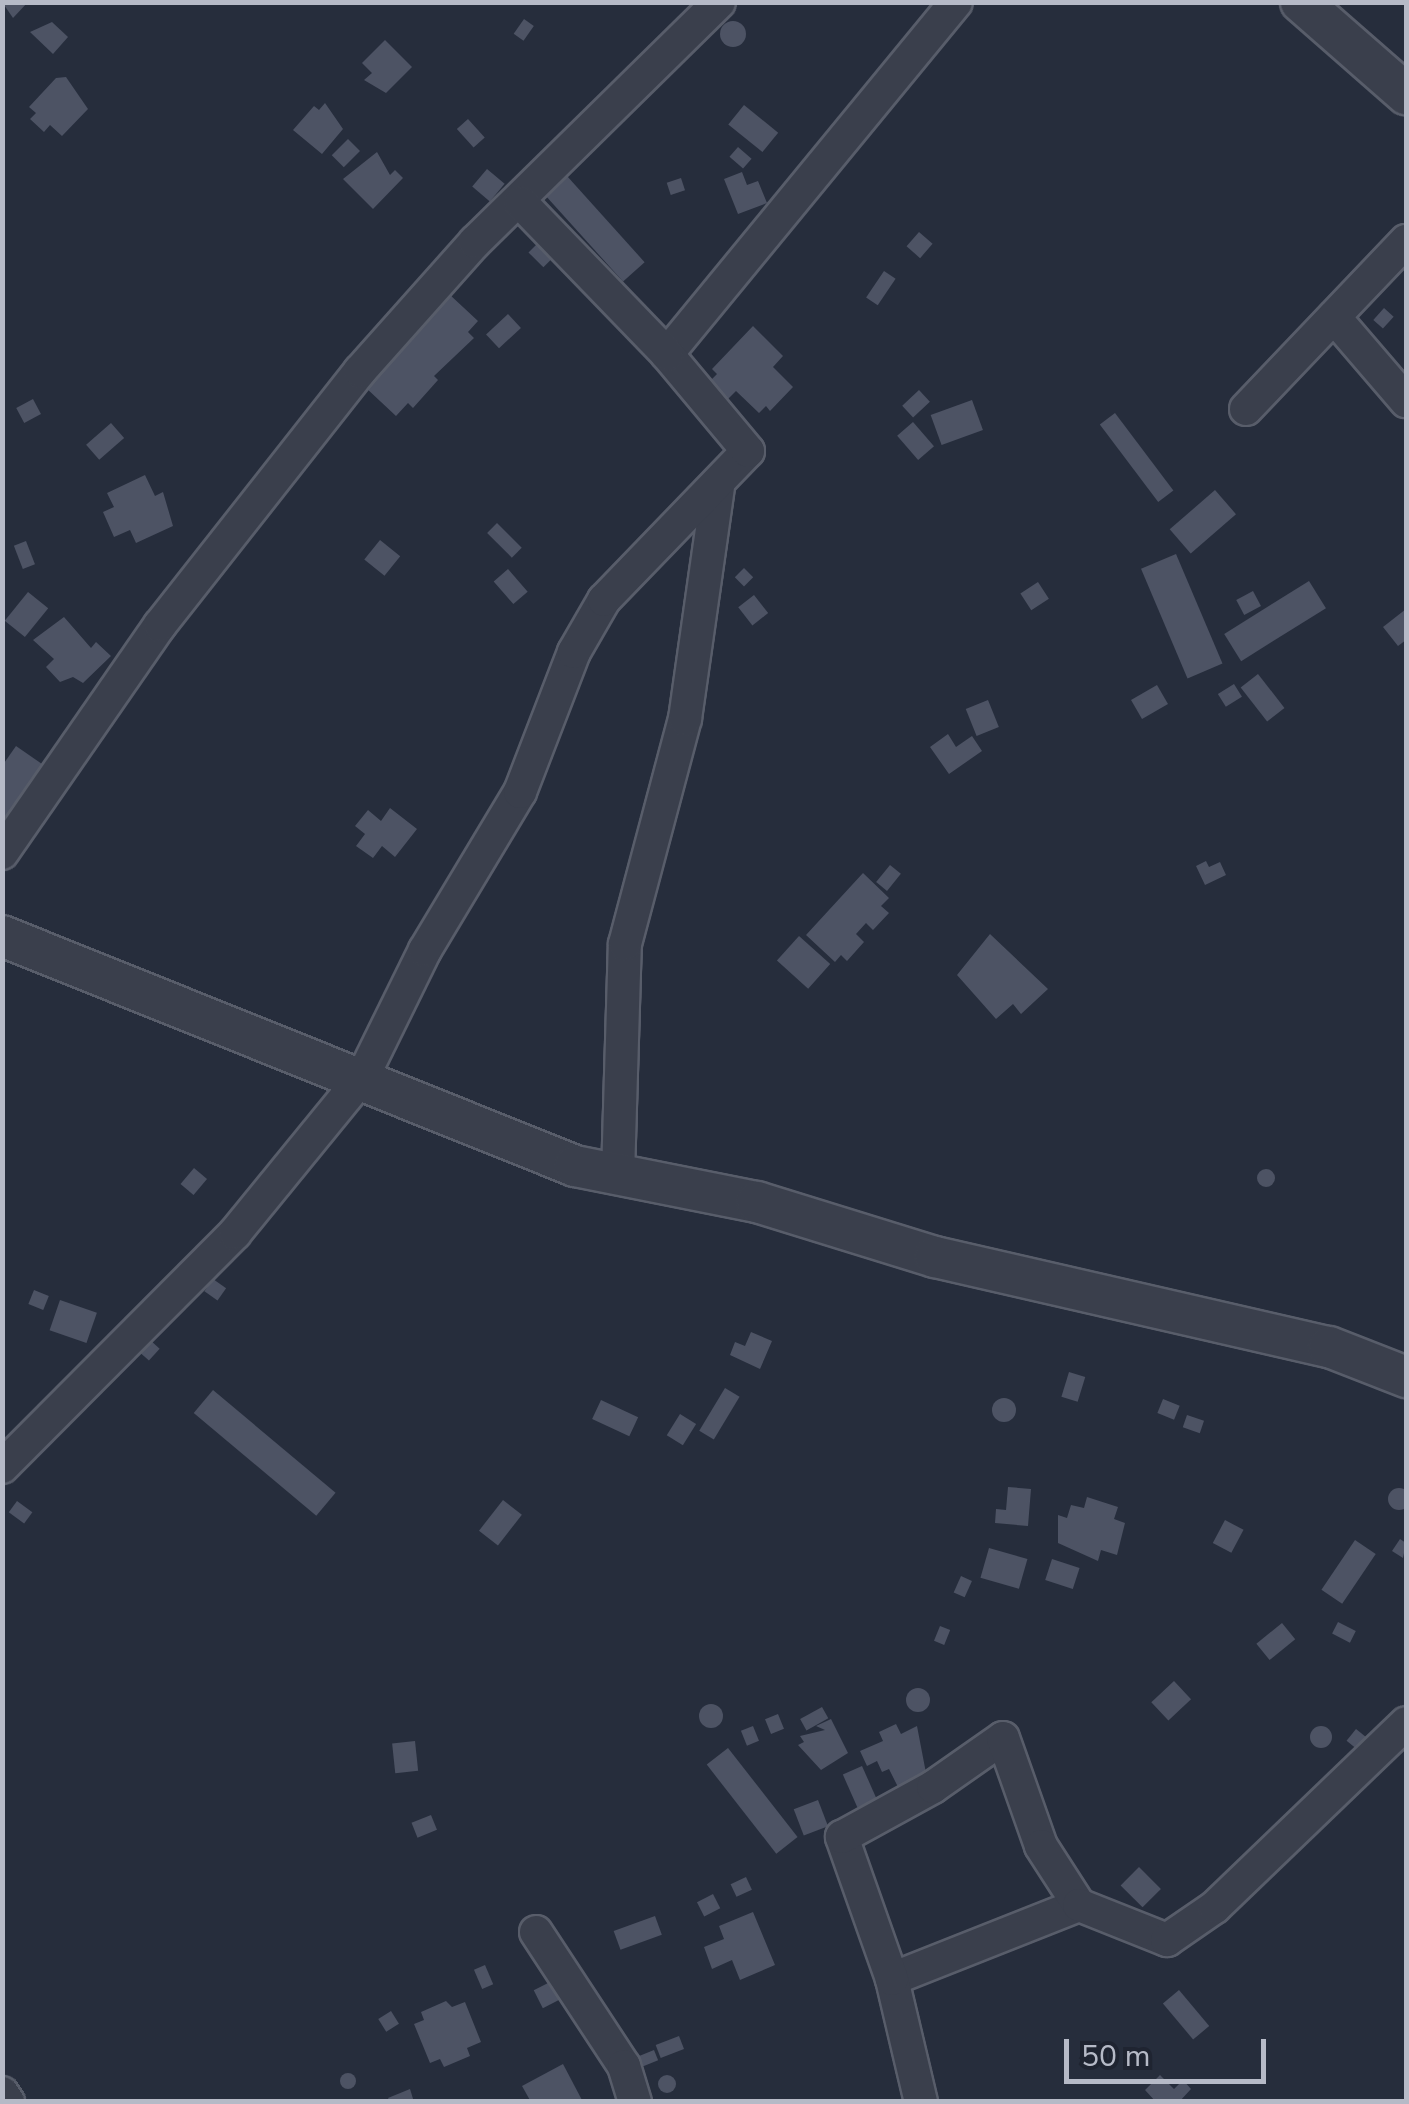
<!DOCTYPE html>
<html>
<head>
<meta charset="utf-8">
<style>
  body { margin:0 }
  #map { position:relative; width:1409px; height:2104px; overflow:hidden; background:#262d3c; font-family:"Nunito Sans",sans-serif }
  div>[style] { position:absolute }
  .building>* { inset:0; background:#4d5364; transform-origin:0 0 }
  .round { border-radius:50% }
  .roads { filter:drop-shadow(2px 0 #585d6a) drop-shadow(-2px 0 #585d6a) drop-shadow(0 2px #585d6a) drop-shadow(0 -2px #585d6a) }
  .minor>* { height:32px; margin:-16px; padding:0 16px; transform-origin:16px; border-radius:16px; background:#3a3f4c }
  .tertiary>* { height:40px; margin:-20px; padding:0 20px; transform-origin:20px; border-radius:20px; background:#3a3f4c }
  span { translate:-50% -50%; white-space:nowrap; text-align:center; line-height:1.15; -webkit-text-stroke:8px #1f2431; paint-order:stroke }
  .frame { position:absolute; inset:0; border:5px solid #b6bac7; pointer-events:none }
  .scale { position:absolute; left:1064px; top:2039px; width:202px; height:45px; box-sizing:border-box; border:5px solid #b6bac7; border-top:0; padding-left:12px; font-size:30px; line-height:35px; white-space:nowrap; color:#b6bac7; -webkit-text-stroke:8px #1f2431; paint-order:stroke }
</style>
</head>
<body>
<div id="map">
  <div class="building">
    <div style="clip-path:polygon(2px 2px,28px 2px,13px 18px)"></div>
    <div style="left:524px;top:19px;width:12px;height:18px;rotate:35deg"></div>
    <div class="round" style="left:720px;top:21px;width:26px;height:26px"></div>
    <div style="clip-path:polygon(52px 22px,68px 37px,53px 54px,30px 32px)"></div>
    <div style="clip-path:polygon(385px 40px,412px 67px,386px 93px,364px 80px,372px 73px,362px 63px)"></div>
    <div style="clip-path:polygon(66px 77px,88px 109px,62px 136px,50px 125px,44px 132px,30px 119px,36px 113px,29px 107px,56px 78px)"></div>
    <div style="clip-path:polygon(325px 103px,343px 129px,322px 154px,293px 130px,314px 106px,319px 110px)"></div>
    <div style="left:744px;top:105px;width:44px;height:25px;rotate:39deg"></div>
    <div style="left:468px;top:119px;width:25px;height:15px;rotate:48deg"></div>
    <div style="left:348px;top:139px;width:17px;height:23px;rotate:45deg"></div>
    <div style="left:738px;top:147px;width:18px;height:13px;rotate:41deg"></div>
    <div style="clip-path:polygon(377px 152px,390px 175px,395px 170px,403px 178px,373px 209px,343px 179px)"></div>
    <div style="left:487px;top:169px;width:23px;height:23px;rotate:40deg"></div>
    <div style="clip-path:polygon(742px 172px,747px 185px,758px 181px,767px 203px,738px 214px,724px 179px)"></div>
    <div style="left:567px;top:176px;width:116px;height:29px;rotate:48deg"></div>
    <div style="left:681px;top:178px;width:13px;height:15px;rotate:72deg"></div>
    <div style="left:919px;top:232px;width:18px;height:19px;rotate:41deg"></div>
    <div style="left:537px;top:244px;width:21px;height:12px;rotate:45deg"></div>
    <div style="left:884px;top:271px;width:14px;height:32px;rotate:34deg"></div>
    <div style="clip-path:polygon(449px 294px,478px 321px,468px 332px,474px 338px,434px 376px,438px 380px,413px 408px,408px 403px,396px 416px,365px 387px)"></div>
    <div style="left:1384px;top:308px;width:13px;height:16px;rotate:42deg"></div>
    <div style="left:508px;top:314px;width:19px;height:30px;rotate:47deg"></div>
    <div style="clip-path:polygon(753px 326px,783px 356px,773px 367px,793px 387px,770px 411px,766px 406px,759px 413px,736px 391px,728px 399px,710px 381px,717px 374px,712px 369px)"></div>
    <div style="left:919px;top:390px;width:16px;height:23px;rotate:47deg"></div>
    <div style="left:33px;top:399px;width:17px;height:19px;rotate:62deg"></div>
    <div style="left:972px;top:400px;width:32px;height:44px;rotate:70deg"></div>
    <div style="left:1115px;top:413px;width:97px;height:19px;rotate:53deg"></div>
    <div style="left:913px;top:422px;width:32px;height:21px;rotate:49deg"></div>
    <div style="left:111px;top:423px;width:20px;height:33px;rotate:49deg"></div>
    <div style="clip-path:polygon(145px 475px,155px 496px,163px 492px,173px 526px,136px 543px,130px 530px,114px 537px,103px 512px,114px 507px,107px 493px)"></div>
    <div style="left:1215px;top:490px;width:32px;height:60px;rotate:49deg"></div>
    <div style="left:497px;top:523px;width:35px;height:14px;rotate:45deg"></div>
    <div style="left:380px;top:540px;width:26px;height:25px;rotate:39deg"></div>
    <div style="left:26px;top:541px;width:25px;height:13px;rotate:69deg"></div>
    <div style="left:1176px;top:554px;width:119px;height:38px;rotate:67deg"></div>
    <div style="left:744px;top:568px;width:13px;height:13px;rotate:45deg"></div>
    <div style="left:508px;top:569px;width:30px;height:19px;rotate:49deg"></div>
    <div style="left:1309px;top:581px;width:32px;height:100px;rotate:58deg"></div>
    <div style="left:1038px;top:582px;width:20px;height:21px;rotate:57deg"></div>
    <div style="left:1253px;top:591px;width:17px;height:19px;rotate:62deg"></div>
    <div style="left:28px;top:592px;width:26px;height:37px;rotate:39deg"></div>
    <div style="left:754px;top:595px;width:23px;height:20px;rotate:52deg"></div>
    <div style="clip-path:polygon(1406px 609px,1406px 640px,1398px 646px,1383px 627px)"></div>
    <div style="clip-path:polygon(64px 617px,91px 648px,96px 642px,111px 656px,83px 683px,73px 677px,60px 682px,46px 667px,54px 659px,33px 640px)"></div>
    <div style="left:1258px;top:674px;width:43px;height:22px;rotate:52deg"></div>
    <div style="left:1234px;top:684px;width:15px;height:19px;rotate:58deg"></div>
    <div style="left:1157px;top:685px;width:22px;height:30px;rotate:60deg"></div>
    <div style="left:988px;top:700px;width:29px;height:24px;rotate:68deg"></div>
    <div style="clip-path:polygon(948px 734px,956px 747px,972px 736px,982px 751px,949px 774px,930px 747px)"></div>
    <div style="clip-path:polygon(16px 746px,42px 764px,2px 824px,2px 766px)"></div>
    <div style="clip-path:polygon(390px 808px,417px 829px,395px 857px,382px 846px,373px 858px,356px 846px,365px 834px,355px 826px,368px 810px,381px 821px)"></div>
    <div style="clip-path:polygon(1206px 861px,1209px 867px,1220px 862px,1226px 875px,1205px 885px,1196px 866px)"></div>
    <div style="left:890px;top:865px;width:14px;height:22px;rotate:39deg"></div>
    <div style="clip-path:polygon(863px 873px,889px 898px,881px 906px,889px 913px,873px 930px,866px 923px,856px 934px,864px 942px,847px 961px,841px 955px,835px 962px,806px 935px)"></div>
    <div style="clip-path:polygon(990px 934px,1048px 989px,1021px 1014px,1013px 1004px,996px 1019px,957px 975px)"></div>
    <div style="left:799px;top:936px;width:42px;height:33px;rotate:42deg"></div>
    <div style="left:194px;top:1168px;width:17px;height:21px;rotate:40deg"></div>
    <div class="round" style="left:1257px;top:1169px;width:18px;height:18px"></div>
    <div style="left:213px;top:1279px;width:16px;height:15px;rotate:35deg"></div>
    <div style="left:34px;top:1290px;width:16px;height:15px;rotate:22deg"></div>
    <div style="left:60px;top:1300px;width:39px;height:32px;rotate:19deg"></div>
    <div style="clip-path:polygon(751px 1332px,772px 1341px,760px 1369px,730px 1355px,735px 1342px,745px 1346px)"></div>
    <div style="left:150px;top:1340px;width:13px;height:16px;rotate:42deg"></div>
    <div style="left:1069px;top:1372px;width:17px;height:26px;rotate:17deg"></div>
    <div style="left:725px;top:1388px;width:17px;height:50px;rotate:31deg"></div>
    <div style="left:213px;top:1390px;width:160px;height:30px;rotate:40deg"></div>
    <div class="round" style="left:992px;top:1398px;width:24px;height:24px"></div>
    <div style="left:1163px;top:1399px;width:18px;height:15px;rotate:22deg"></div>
    <div style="left:601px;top:1400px;width:41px;height:21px;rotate:25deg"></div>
    <div style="left:680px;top:1414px;width:19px;height:25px;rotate:32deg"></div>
    <div style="left:1187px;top:1415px;width:18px;height:13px;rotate:19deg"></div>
    <div style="clip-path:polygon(1008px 1487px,1031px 1489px,1028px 1526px,995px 1523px,996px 1509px,1006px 1510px)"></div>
    <div class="round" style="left:1388px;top:1488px;width:22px;height:22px"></div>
    <div style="clip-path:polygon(1087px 1497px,1118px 1507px,1114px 1519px,1125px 1523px,1117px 1555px,1101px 1550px,1098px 1561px,1058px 1543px,1058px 1515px,1067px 1518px,1071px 1505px,1084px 1508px)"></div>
    <div style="left:503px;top:1500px;width:24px;height:39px;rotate:38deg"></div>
    <div style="left:17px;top:1501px;width:19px;height:14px;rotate:36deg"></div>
    <div style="left:1225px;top:1520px;width:21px;height:26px;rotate:28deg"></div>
    <div style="clip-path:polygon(1400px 1539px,1406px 1543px,1403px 1558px,1392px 1551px)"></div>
    <div style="left:1355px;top:1540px;width:25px;height:60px;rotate:34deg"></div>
    <div style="left:989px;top:1548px;width:40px;height:31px;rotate:16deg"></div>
    <div style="left:1052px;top:1559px;width:29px;height:22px;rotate:18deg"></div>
    <div style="left:961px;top:1576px;width:12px;height:18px;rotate:24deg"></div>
    <div style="left:1338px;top:1622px;width:20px;height:13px;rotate:27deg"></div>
    <div style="left:1282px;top:1623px;width:21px;height:33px;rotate:51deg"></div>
    <div style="left:940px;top:1626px;width:11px;height:16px;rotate:22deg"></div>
    <div style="left:1174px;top:1681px;width:25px;height:31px;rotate:47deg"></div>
    <div class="round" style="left:906px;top:1688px;width:24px;height:24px"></div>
    <div class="round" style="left:699px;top:1704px;width:24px;height:24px"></div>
    <div style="left:822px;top:1707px;width:13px;height:25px;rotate:61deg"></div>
    <div style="left:778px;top:1714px;width:16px;height:14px;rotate:68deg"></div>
    <div style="clip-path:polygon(831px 1719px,848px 1753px,821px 1770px,798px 1745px,804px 1742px,800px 1736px,825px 1730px,816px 1726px)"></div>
    <div style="clip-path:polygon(896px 1724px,901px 1734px,917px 1726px,926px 1773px,898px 1787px,889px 1769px,882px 1772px,877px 1761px,867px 1766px,860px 1751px,883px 1741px,879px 1732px)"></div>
    <div style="left:753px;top:1726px;width:16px;height:13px;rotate:68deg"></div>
    <div class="round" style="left:1310px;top:1726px;width:22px;height:22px"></div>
    <div style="left:1356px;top:1729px;width:14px;height:15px;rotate:39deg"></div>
    <div style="left:415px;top:1741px;width:30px;height:23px;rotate:84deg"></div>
    <div style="left:728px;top:1748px;width:113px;height:27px;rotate:52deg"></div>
    <div style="left:862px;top:1766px;width:36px;height:21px;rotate:66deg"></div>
    <div style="left:818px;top:1800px;width:28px;height:26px;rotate:69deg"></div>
    <div style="left:431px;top:1815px;width:16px;height:21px;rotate:68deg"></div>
    <div style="left:1139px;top:1867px;width:31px;height:26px;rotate:45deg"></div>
    <div style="left:746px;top:1877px;width:14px;height:17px;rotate:65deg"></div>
    <div style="left:713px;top:1894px;width:16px;height:18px;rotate:63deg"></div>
    <div style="clip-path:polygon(753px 1912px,775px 1965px,740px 1980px,732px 1960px,712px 1969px,704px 1947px,724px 1939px,719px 1926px)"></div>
    <div style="left:655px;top:1916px;width:20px;height:44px;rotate:70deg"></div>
    <div style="left:485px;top:1965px;width:21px;height:12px;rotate:67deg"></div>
    <div style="left:556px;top:1979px;width:20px;height:25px;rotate:63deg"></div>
    <div style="left:1179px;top:1990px;width:47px;height:21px;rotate:50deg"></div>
    <div style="clip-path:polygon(446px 2001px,452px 2007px,465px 2002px,481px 2042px,467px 2048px,470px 2056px,444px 2067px,440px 2059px,430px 2063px,414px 2024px,424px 2020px,421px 2012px)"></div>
    <div style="left:391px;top:2011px;width:15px;height:15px;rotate:58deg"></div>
    <div style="left:679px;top:2036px;width:14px;height:25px;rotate:69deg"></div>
    <div style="left:654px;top:2050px;width:11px;height:18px;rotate:68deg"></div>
    <div style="clip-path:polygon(563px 2064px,583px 2102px,531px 2102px,522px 2086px)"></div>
    <div class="round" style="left:340px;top:2073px;width:16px;height:16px"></div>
    <div style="clip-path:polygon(1160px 2075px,1174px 2089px,1183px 2080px,1191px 2089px,1179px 2102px,1156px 2102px,1145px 2090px)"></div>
    <div class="round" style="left:658px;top:2075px;width:18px;height:18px"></div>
    <div style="clip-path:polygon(410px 2089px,414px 2102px,390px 2102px,388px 2098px)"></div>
  </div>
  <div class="roads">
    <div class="minor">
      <div style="left:1334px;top:317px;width:111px;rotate:49.4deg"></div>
      <div style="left:667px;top:354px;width:455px;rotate:-50.6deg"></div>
      <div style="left:1246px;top:409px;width:232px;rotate:-46.4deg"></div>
      <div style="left:2px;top:853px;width:277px;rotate:-55.3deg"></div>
      <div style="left:160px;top:625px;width:323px;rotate:-51.8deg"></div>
      <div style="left:360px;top:371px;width:173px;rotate:-48.3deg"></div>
      <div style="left:475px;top:242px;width:342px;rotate:-44.5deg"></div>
      <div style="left:618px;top:1175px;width:231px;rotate:-88.3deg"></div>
      <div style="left:625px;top:944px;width:233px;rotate:-75.1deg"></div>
      <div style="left:685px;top:719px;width:233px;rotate:-81.9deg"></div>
      <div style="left:2px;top:1467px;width:330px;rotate:-45.1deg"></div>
      <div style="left:235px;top:1233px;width:203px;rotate:-50.8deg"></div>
      <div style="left:363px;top:1076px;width:140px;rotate:-63.8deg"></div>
      <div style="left:425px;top:950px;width:184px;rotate:-59deg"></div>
      <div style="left:520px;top:792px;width:150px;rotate:-68.9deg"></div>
      <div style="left:574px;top:652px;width:60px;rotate:-60deg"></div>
      <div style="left:604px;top:600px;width:207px;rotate:-46deg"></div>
      <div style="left:748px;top:451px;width:126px;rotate:-129.9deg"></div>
      <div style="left:667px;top:354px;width:210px;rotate:-134deg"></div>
      <div style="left:536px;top:1932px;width:160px;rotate:56.7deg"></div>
      <div style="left:624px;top:2066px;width:38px;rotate:73deg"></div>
      <div style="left:892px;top:1979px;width:201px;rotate:-21.6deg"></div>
      <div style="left:2px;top:2093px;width:11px;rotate:56deg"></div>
      <div style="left:921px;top:2102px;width:126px;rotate:-103.3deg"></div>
      <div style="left:892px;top:1979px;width:151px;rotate:-109.4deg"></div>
      <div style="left:842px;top:1837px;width:104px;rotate:-28.8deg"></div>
      <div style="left:933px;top:1787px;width:85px;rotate:-35deg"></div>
      <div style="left:1003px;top:1738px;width:114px;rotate:70.6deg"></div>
      <div style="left:1041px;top:1846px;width:70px;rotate:57.2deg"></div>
      <div style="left:1079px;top:1905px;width:95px;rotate:21.7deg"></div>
      <div style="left:1167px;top:1940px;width:58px;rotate:-34.5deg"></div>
      <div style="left:1215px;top:1907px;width:265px;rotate:-43.9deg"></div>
    </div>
    <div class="tertiary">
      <div style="left:1301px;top:2px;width:140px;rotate:41.2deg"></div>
      <div style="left:2px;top:936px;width:617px;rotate:21.87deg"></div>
      <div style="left:575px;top:1166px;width:186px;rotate:11.2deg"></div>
      <div style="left:757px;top:1202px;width:186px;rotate:17.2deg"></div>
      <div style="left:935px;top:1257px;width:404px;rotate:12.9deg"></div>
      <div style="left:1329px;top:1347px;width:83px;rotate:21.3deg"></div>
    </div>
  </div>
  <div class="frame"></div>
  <div class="scale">50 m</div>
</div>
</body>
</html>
